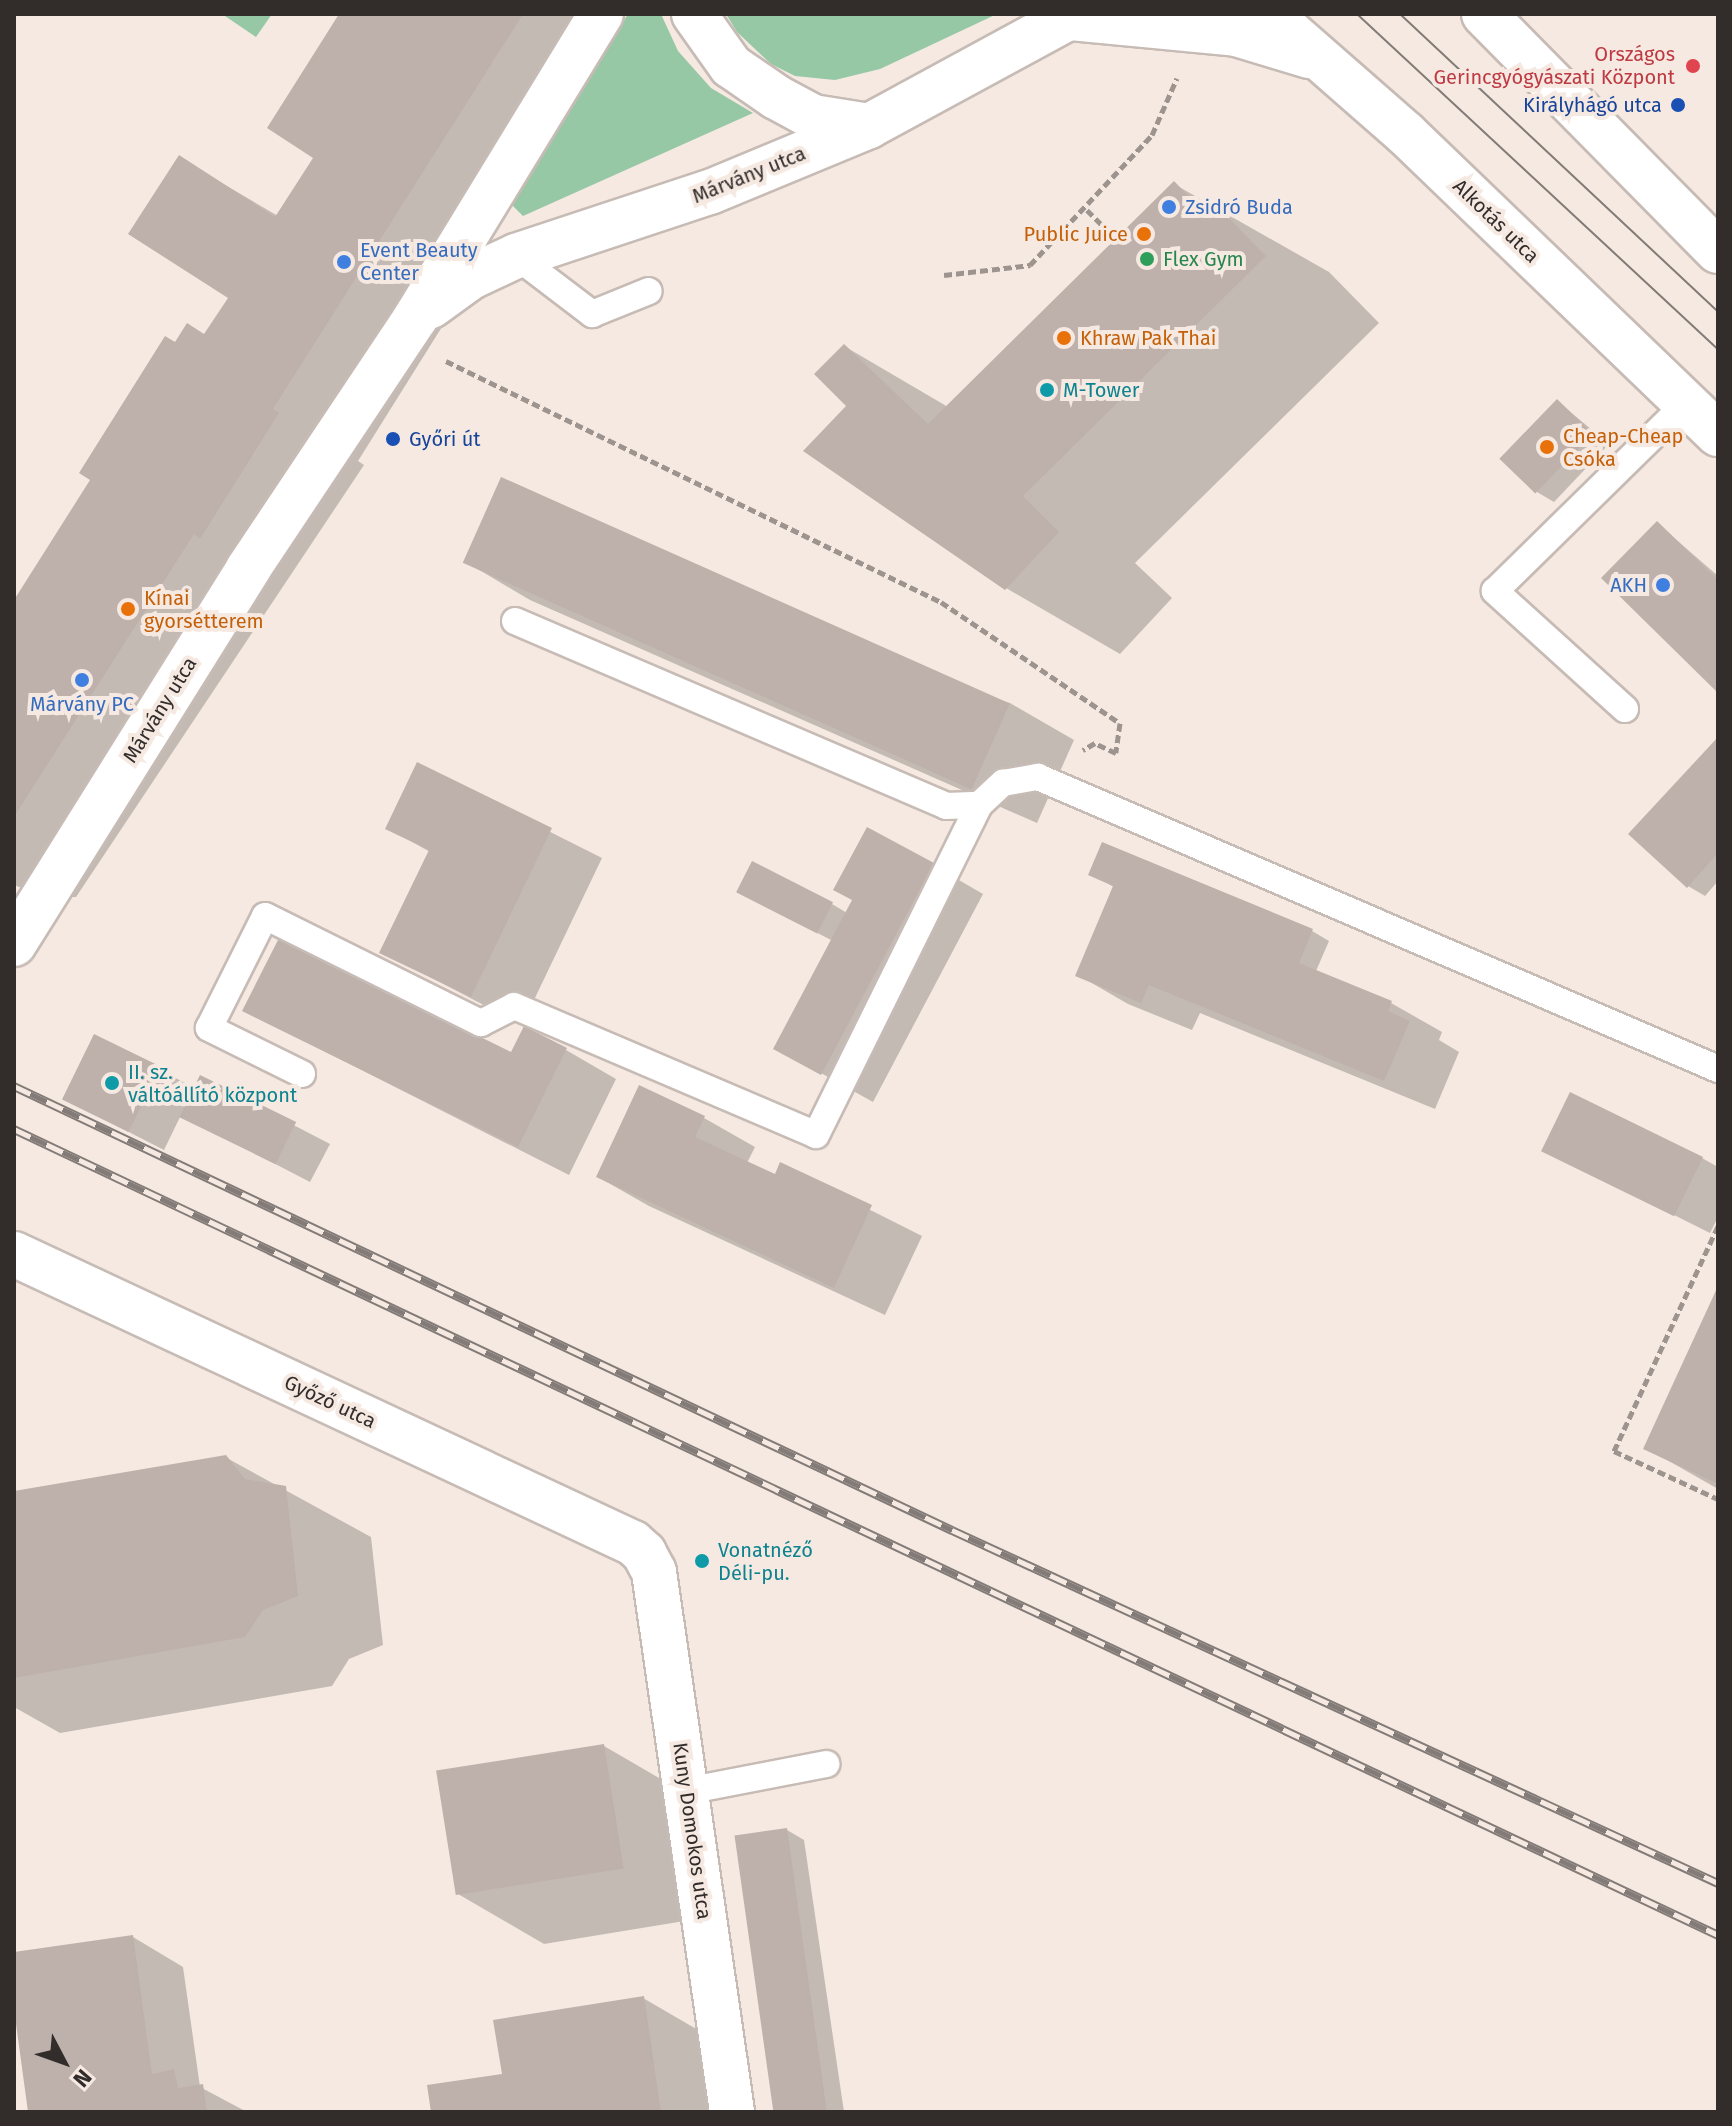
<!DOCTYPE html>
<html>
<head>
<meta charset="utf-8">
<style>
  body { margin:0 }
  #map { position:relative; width:1732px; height:2126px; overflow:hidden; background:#f5e9e2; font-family:"Fira Sans",sans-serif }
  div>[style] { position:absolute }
  .green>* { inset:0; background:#97c8a6 }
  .shadow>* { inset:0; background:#0003 }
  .building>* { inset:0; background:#beb1ac; transform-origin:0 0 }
  .path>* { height:5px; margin-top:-2.5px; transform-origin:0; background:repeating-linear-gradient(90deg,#9d9490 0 8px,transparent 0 12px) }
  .roads { filter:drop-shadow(2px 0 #c7bbb5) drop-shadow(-2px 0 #c7bbb5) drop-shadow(0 2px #c7bbb5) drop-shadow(0 -2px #c7bbb5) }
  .lane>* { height:26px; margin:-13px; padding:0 13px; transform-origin:13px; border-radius:13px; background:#fff }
  .street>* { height:44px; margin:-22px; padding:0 22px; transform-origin:22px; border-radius:22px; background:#fff }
  .secondary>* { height:44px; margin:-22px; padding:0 22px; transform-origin:22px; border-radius:22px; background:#fff }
  .tram>* { height:2px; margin:-1px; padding:0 1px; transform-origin:1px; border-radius:1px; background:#837b77 }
  .rail>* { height:9px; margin-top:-4.5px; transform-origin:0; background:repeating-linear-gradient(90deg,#f5e9e2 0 18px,#837b77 0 36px); box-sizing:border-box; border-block:2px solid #837b77 }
  .dots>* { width:22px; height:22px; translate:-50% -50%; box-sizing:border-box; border:4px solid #f5e9e2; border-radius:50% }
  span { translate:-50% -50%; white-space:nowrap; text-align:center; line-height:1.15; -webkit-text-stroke:8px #f5e9e2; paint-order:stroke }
  .health-label { font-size:20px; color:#be3a42 }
  .right { translate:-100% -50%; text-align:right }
  .transit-label { font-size:20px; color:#164399 }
  .left { translate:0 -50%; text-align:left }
  .street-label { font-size:20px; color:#322d2b }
  .shop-label { font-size:20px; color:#366cbe }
  .food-label { font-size:20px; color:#c56008 }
  .leisure-label { font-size:20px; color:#27864d }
  .culture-label { font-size:20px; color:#0d838f }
  .frame { position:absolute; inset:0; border:16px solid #322d2b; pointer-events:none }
  .north { position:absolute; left:24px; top:2022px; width:80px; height:80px; -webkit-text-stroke:6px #f5e9e2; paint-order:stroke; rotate:131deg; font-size:22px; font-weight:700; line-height:32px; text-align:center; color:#322d2b }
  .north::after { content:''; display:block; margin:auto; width:28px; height:36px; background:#322d2b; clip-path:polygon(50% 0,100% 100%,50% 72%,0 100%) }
</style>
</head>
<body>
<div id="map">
  <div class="green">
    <div style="clip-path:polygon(222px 14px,272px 14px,256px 37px)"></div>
    <div style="clip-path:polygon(628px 14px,661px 14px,678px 51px,711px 88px,753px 113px,523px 216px,509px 202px)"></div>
    <div style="clip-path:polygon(726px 14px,997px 14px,880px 69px,835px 80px,795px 76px,771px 64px,737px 32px)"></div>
  </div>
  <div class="shadow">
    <div style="clip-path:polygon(341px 14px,592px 14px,448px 241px,482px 263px,358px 461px,364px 465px,76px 897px,46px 897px,14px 885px,14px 603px,176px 345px,205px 336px,231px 297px,179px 158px,278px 216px,313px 161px)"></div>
    <div style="clip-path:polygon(1174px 184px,1329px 272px,1379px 323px,1135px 563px,1172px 598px,1120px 654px,1006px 588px,849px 405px,844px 346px,948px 407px)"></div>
    <div style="clip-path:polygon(1557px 401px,1609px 444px,1554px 502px,1537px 492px)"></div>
    <div style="clip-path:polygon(1657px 523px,1718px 576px,1718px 691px)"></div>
    <div style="clip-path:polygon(466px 562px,1010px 703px,1074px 740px,1037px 823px,530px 600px)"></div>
    <div style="clip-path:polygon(1718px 740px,1718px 881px,1705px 896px,1688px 886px)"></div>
    <div style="clip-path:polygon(417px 765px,602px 858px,522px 1025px,382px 952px,430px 852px,388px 828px)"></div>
    <div style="clip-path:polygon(933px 865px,983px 894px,873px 1102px,776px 1048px,833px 941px,755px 901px,832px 904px,847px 913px,854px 900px)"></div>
    <div style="clip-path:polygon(1091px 874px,1312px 931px,1329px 941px,1316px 971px,1391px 1003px,1442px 1032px,1439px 1040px,1459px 1052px,1435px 1109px,1200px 1013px,1192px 1030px,1128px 1004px,1078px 975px,1114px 887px)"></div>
    <div style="clip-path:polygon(245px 1011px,512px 1055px,566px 1050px,616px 1079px,569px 1175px)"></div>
    <div style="clip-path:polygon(95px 1037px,195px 1088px,201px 1077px,330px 1144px,310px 1182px,181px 1115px,164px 1150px,66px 1100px)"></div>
    <div style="clip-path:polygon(704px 1118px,755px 1147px,747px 1163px,776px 1177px,781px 1165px,922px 1236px,885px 1315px,649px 1206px,598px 1177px)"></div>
    <div style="clip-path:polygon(1544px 1150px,1702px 1158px,1718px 1167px,1718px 1217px,1710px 1233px)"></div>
    <div style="clip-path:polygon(1718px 1291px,1718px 1489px,1646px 1448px)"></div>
    <div style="clip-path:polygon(225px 1457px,371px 1537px,383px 1645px,349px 1659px,332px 1686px,60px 1733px,14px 1707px,14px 1493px)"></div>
    <div style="clip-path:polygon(604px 1746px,690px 1796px,709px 1917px,544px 1944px,458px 1894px)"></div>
    <div style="clip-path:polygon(787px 1830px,804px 1840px,844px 2112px,776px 2112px)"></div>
    <div style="clip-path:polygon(133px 1937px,183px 1967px,200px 2087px,247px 2112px,30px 2112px,14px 1996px,14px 1954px)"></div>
    <div style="clip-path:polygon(643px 1998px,729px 2048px,739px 2112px,434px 2112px)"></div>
  </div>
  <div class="building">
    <div style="clip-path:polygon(339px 14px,523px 14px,273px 409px,279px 413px,200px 539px,194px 534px,14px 817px,14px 600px,90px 480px,79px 473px,165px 336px,175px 342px,187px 323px,204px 334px,228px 298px,128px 234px,179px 155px,275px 217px,313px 158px,267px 128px)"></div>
    <div style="clip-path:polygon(1174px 181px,1205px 213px,1215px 204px,1266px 256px,1023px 496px,1059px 532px,1005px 590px,803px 451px,846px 406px,814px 374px,844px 344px,928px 424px)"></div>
    <div style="left:1557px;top:399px;width:50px;height:83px;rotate:44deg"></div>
    <div style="left:501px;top:477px;width:557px;height:94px;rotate:24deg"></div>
    <div style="clip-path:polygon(1657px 521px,1718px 580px,1718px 693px,1601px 578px)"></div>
    <div style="clip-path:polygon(1718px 737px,1718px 853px,1687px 888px,1628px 834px)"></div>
    <div style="clip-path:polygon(417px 762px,552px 828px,471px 997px,379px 953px,429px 850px,385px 829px)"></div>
    <div style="clip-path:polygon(867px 827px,934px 863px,821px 1075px,773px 1049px,852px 900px,833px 890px)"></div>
    <div style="clip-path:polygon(1102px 842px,1313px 929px,1299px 963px,1392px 1001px,1388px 1011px,1410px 1021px,1384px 1081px,1149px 985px,1141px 1003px,1075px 976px,1113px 886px,1088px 875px)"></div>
    <div style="left:752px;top:861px;width:91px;height:35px;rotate:27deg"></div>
    <div style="clip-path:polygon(279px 938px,511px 1052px,524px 1026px,567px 1048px,518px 1147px,242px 1011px)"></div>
    <div style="left:94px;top:1034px;width:74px;height:73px;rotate:26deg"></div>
    <div style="left:200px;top:1075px;width:107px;height:47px;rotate:26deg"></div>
    <div style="clip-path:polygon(639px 1085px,705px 1116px,695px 1137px,775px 1174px,780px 1162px,872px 1205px,834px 1288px,596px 1177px)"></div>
    <div style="left:1570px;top:1092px;width:148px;height:66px;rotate:26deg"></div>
    <div style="clip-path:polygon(1718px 1286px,1718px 1484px,1643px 1449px)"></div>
    <div style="clip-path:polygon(226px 1455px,245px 1479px,286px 1486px,298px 1596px,263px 1610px,245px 1637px,14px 1678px,14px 1491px)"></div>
    <div style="left:604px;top:1744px;width:126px;height:170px;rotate:81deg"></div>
    <div style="left:787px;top:1828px;width:287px;height:53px;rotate:82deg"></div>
    <div style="clip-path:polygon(133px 1935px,152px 2074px,174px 2069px,178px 2088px,203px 2084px,207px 2112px,28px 2112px,14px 2009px,14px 1952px)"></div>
    <div style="clip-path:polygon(644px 1996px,661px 2112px,431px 2112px,427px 2085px,502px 2074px,493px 2020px)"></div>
  </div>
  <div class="path">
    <div style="left:1087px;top:210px;width:40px;rotate:45deg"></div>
    <div style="left:944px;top:275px;width:87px;rotate:-6.6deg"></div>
    <div style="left:1030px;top:265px;width:178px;rotate:-46.8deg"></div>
    <div style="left:1152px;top:135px;width:62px;rotate:-66.3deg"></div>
    <div style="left:446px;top:361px;width:551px;rotate:25.96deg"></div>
    <div style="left:941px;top:602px;width:216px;rotate:34.1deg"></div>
    <div style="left:1120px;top:723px;width:30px;rotate:98deg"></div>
    <div style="left:1116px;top:753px;width:23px;rotate:-155deg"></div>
    <div style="left:1095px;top:743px;width:14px;rotate:150deg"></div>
    <div style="left:1718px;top:1226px;width:248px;rotate:114.8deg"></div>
    <div style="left:1614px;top:1451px;width:115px;rotate:24.8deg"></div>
  </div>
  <div class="roads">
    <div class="lane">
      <div style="left:516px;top:256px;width:96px;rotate:37.3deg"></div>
      <div style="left:592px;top:314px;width:61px;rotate:-22deg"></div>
      <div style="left:515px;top:621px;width:469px;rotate:23.2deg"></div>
      <div style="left:946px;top:806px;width:33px;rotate:-2deg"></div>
      <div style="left:1625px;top:709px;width:176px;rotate:-137.8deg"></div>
      <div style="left:1495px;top:591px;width:268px;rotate:-44.5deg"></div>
      <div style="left:302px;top:1074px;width:104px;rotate:-153.7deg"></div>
      <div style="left:209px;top:1028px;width:125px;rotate:-63.4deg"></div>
      <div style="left:265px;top:916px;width:241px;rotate:26.4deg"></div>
      <div style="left:481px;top:1023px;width:37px;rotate:-27deg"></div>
      <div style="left:514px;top:1006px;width:328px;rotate:23.1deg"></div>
      <div style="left:816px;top:1135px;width:368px;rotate:-63.7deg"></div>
      <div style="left:979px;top:805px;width:33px;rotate:-43deg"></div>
      <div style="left:1003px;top:783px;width:36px;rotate:-10deg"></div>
      <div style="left:1038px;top:777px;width:740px;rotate:23.24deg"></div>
      <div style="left:686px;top:1791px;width:143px;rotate:-10.9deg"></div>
    </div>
    <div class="street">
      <div style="left:14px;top:1254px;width:683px;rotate:25.03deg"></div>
      <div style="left:633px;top:1543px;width:15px;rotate:42deg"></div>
      <div style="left:644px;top:1553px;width:21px;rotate:62deg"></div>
      <div style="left:654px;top:1572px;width:546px;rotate:81.78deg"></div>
    </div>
    <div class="secondary">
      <div style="left:694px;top:14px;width:64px;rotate:54.6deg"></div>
      <div style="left:731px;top:66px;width:55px;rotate:34.6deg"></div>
      <div style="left:776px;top:97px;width:42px;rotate:28.4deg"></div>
      <div style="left:813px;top:117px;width:57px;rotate:9.1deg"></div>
      <div style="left:1269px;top:14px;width:181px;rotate:41.2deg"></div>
      <div style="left:1405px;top:133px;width:434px;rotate:43.9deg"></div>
      <div style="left:1484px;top:14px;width:333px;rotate:45.4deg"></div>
      <div style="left:1071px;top:18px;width:166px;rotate:5.5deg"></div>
      <div style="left:1236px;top:34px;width:76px;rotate:16.8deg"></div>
      <div style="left:431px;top:306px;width:49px;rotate:-35.9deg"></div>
      <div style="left:471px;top:277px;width:50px;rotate:-25deg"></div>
      <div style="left:516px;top:256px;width:204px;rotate:-18.3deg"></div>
      <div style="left:710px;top:192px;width:172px;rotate:-22.5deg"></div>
      <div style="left:869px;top:126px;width:234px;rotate:-28.5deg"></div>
      <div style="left:14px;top:944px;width:442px;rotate:-58deg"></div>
      <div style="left:248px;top:569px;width:303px;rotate:-56.3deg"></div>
      <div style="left:416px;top:317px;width:355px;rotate:-58.6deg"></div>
    </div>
  </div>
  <div class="tram">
    <div style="left:1357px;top:14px;width:493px;rotate:42.9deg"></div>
    <div style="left:1400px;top:14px;width:436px;rotate:43.1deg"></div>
  </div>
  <div class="rail">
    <div style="left:14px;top:1086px;width:1038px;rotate:25.33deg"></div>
    <div style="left:952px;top:1530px;width:843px;rotate:24.74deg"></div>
    <div style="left:14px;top:1129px;width:1885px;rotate:25.31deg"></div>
  </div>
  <div class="dots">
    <div style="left:1693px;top:66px;background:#e0444e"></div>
    <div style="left:1678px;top:105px;background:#1a4fb4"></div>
    <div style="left:1169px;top:207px;background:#3f7fe0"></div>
    <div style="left:1144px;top:234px;background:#e8710a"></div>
    <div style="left:1147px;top:259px;background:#2e9e5b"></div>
    <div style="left:344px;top:262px;background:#3f7fe0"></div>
    <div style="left:1064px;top:338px;background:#e8710a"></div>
    <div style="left:1047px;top:390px;background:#0f9aa8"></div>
    <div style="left:393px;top:439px;background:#1a4fb4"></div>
    <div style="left:1547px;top:447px;background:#e8710a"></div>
    <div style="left:1663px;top:585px;background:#3f7fe0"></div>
    <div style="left:128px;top:609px;background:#e8710a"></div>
    <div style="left:82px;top:680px;background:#3f7fe0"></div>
    <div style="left:112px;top:1083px;background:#0f9aa8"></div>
    <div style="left:702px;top:1561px;background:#0f9aa8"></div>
  </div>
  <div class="health-label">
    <span class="right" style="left:1675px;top:66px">Országos<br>Gerincgyógyászati Központ</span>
  </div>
  <div class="transit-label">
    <span class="right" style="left:1662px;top:105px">Királyhágó utca</span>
    <span class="left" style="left:409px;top:439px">Győri út</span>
  </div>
  <div class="street-label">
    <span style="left:749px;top:175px;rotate:-22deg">Márvány utca</span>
    <span style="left:1496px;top:221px;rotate:44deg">Alkotás utca</span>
    <span style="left:160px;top:710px;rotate:-58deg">Márvány utca</span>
    <span style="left:330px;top:1402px;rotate:25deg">Győző utca</span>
    <span style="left:692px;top:1831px;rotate:82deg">Kuny Domokos utca</span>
  </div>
  <div class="shop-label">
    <span class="left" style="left:1185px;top:207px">Zsidró Buda</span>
    <span class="left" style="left:360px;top:262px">Event Beauty<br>Center</span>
    <span class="right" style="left:1647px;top:585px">AKH</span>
    <span style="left:82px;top:704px">Márvány PC</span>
  </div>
  <div class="food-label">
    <span class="right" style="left:1128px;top:234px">Public Juice</span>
    <span class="left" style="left:1080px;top:338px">Khraw Pak Thai</span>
    <span class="left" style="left:1563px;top:448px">Cheap-Cheap<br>Csóka</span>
    <span class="left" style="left:144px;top:610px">Kínai<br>gyorsétterem</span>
  </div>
  <div class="leisure-label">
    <span class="left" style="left:1163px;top:259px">Flex Gym</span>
  </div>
  <div class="culture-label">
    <span class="left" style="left:1063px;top:390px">M-Tower</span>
    <span class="left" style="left:128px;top:1084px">II. sz.<br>váltóállító központ</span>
    <span class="left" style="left:718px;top:1562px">Vonatnéző<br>Déli-pu.</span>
  </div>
  <div class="frame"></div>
  <div class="north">N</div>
</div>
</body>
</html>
